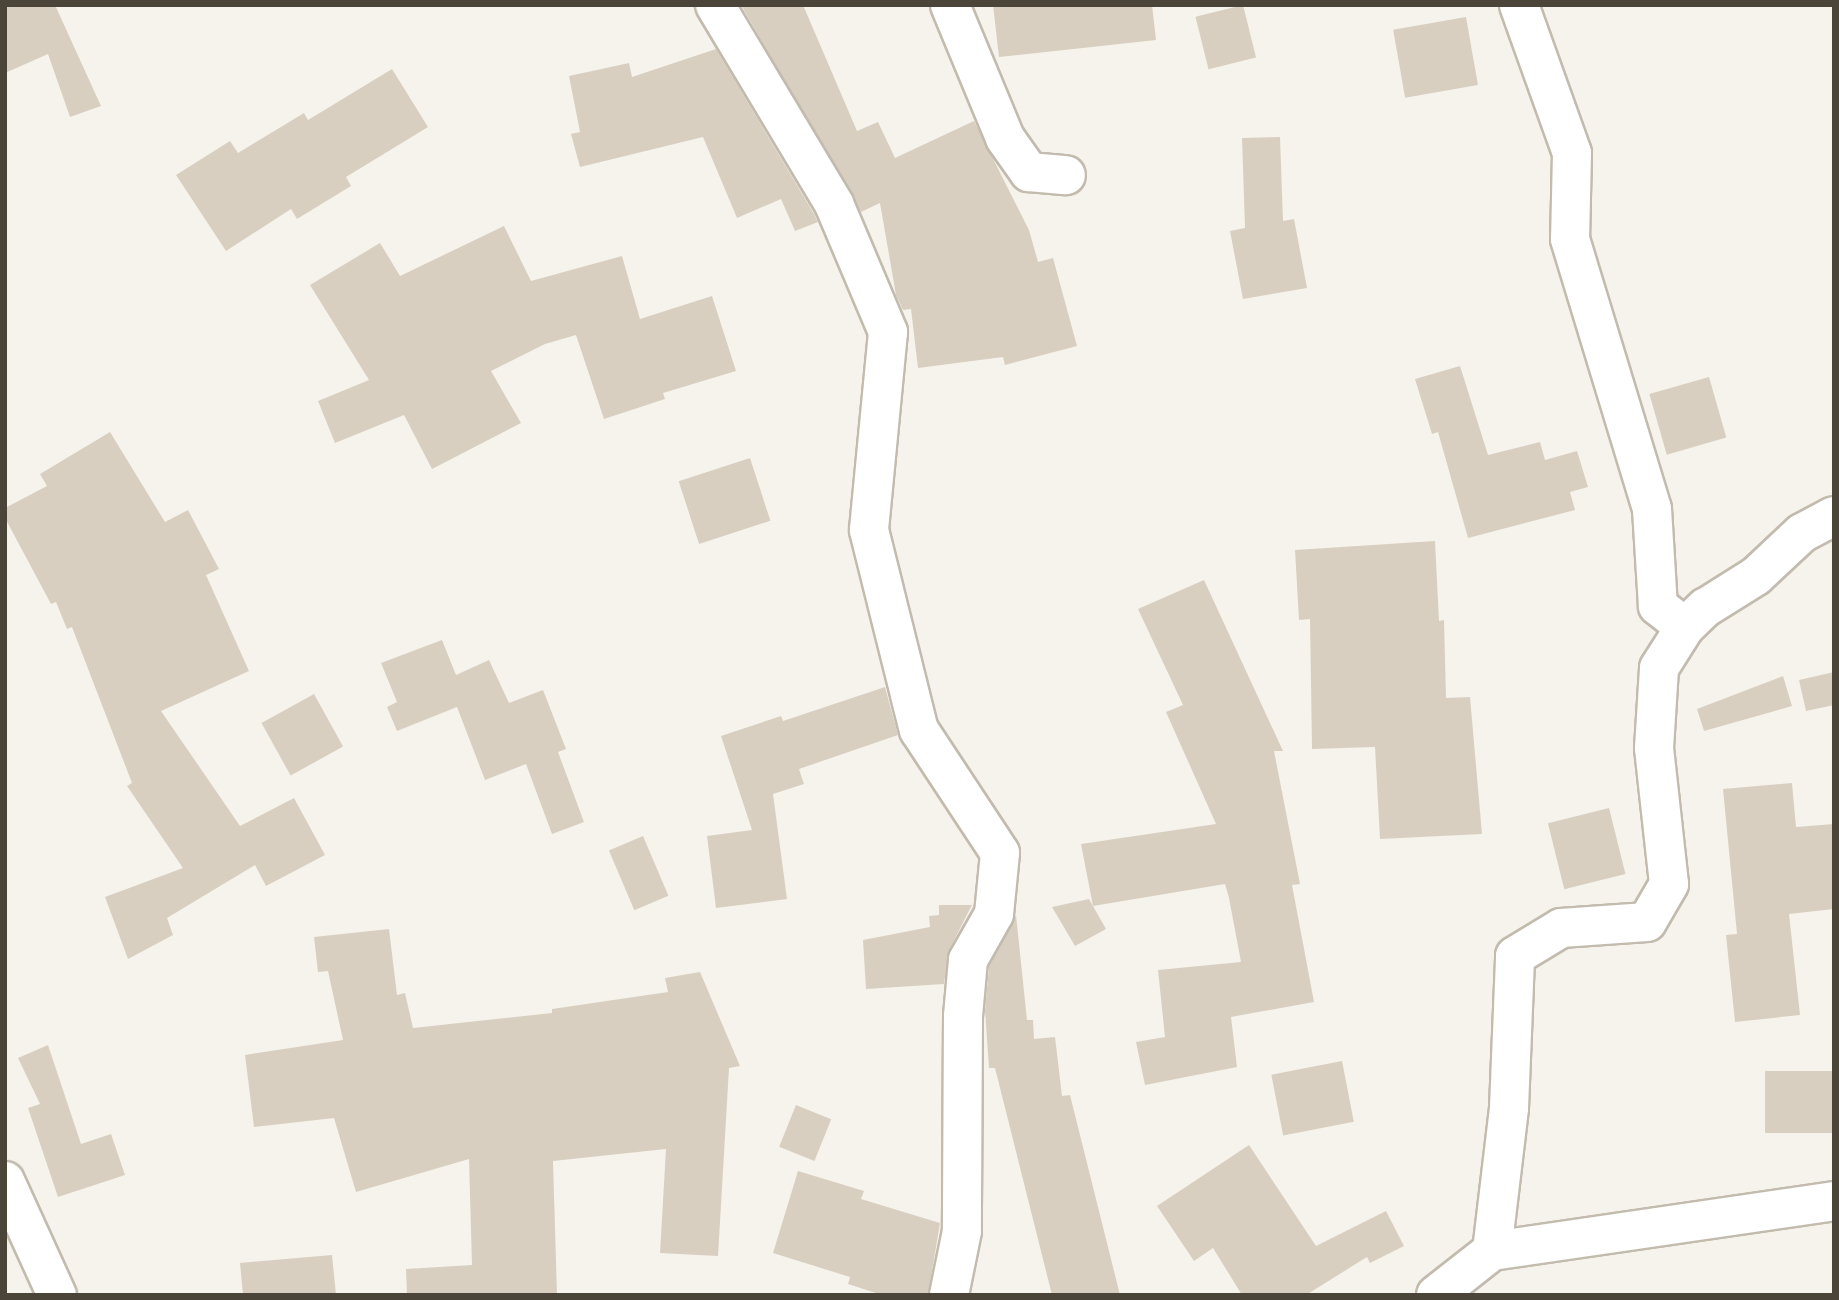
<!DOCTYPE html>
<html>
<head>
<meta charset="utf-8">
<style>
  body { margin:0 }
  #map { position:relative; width:1839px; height:1300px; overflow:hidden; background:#f6f3ec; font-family:Raleway,sans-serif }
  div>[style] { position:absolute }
  .building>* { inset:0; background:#d8cfc1; transform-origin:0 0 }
  .roads { filter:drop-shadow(2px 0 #c2bbae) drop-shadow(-2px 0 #c2bbae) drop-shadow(0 2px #c2bbae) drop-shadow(0 -2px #c2bbae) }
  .minor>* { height:38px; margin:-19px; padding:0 19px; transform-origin:19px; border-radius:19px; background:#fff }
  span { translate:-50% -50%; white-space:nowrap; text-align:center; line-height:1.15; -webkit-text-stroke:7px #fff; paint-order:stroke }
  .frame { position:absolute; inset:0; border:7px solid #4b4439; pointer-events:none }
</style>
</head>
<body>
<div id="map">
  <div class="building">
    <div style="clip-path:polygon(5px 5px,55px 5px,101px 106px,70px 117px,48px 54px,5px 73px)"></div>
    <div style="clip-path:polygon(741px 5px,803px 5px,857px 131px,878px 122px,895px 158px,974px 121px,1029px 230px,1038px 262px,1053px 258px,1077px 346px,1005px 365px,1003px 357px,918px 368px,911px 309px,903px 310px,896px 295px,880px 203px,861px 212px)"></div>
    <div style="clip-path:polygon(993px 5px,1152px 5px,1156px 40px,999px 57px)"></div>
    <div style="left:1243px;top:5px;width:54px;height:49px;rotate:76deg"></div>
    <div style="left:1466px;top:17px;width:69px;height:74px;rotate:80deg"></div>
    <div style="clip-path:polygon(716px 49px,814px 214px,818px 222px,795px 231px,781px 199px,737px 218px,703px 137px,580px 167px,571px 134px,580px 132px,569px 76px,629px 63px,632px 77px)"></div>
    <div style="clip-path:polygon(392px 69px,428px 127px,346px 177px,351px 186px,297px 219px,291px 209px,226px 251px,176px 175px,230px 141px,238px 153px,304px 113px,308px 120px)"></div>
    <div style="clip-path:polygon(1280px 137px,1283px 221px,1294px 219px,1307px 288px,1243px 299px,1230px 231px,1245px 228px,1242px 138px)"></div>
    <div style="clip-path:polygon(504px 226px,531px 281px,622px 256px,640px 319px,712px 296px,736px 371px,663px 393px,665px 399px,604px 419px,576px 335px,545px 344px,491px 371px,521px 423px,432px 469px,404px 415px,335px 443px,318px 401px,369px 380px,310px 285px,380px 243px,400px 276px)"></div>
    <div style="clip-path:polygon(1460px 366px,1488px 455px,1540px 442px,1545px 460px,1577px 451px,1588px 487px,1570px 492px,1575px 510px,1468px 538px,1438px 432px,1432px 434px,1415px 379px)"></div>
    <div style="left:1709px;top:377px;width:63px;height:62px;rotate:74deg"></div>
    <div style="clip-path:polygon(110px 432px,165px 522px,188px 510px,219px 569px,206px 575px,249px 671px,161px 711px,240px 826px,294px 798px,325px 855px,266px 886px,255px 865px,167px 918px,173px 935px,128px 959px,105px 897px,183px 868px,127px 786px,132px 783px,72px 627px,67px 629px,56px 602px,51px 604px,5px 518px,5px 508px,47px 486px,40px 474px)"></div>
    <div style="left:750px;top:458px;width:66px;height:75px;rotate:72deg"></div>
    <div style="clip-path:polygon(1435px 541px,1439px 621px,1444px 620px,1446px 698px,1470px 697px,1482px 834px,1380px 839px,1375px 747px,1312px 749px,1310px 619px,1299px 620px,1295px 550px)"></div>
    <div style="clip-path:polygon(1204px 580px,1283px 751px,1274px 751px,1300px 884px,1292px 885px,1314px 1002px,1231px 1017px,1237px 1067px,1145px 1085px,1136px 1042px,1165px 1037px,1158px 970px,1241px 962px,1229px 898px,1225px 884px,1093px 906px,1081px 844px,1216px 824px,1166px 712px,1183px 705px,1138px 609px)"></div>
    <div style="clip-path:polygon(442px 640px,456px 675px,489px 660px,509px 703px,543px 690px,566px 749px,558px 752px,584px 822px,552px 834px,526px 764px,485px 780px,457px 707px,397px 731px,387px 707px,397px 702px,381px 663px)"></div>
    <div style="clip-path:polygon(1834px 672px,1834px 705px,1806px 711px,1799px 680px)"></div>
    <div style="clip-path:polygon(1783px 676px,1792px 706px,1704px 731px,1697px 709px)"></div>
    <div style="clip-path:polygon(885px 687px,898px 735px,799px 769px,804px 784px,773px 794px,787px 899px,716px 908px,707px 836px,752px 830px,721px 736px,781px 716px,783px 721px)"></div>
    <div style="left:314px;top:694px;width:60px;height:60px;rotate:61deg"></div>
    <div style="clip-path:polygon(1792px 783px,1796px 827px,1834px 824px,1834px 909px,1789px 914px,1800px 1015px,1735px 1022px,1726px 935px,1737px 934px,1723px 789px)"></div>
    <div style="left:1609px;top:808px;width:68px;height:63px;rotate:76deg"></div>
    <div style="left:643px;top:836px;width:65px;height:37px;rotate:67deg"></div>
    <div style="clip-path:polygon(1089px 899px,1106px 929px,1075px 946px,1052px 907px)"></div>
    <div style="clip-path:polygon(939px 905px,972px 905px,949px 950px,944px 984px,866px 989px,863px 940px,930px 927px,929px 916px,939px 915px)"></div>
    <div style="clip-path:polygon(1016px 915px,1027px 1020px,1033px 1020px,1034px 1039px,1055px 1037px,1062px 1096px,1070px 1095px,1120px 1295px,1052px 1295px,995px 1068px,989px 1068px,985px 1010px,989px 967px)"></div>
    <div style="clip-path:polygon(389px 929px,397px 995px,405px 993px,413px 1028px,552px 1013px,552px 1009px,668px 992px,665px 978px,700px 972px,740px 1066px,729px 1068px,718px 1256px,660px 1253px,666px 1149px,553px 1161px,557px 1295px,407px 1295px,406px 1269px,472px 1265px,469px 1159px,356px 1192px,334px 1118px,254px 1127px,245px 1055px,343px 1040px,328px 971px,318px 972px,314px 937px)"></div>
    <div style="clip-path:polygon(48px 1045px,81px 1144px,111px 1134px,125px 1175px,58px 1197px,28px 1108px,40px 1104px,18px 1058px)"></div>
    <div style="left:1342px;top:1061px;width:62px;height:72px;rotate:79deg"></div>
    <div style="left:1834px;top:1071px;width:62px;height:69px;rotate:90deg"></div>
    <div style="left:796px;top:1105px;width:38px;height:45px;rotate:22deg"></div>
    <div style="clip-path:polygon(1249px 1145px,1316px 1246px,1386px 1211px,1404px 1246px,1370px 1263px,1367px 1257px,1306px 1295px,1242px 1295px,1213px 1248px,1194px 1261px,1157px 1206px)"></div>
    <div style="clip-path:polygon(798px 1171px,864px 1191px,861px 1199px,940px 1223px,928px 1295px,882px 1295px,848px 1284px,850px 1277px,773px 1253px)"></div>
    <div style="clip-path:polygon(332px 1255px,336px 1295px,243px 1295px,240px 1263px)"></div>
  </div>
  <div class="roads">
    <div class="minor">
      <div style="left:715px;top:5px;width:232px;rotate:59.1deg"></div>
      <div style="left:834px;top:204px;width:139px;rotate:67.1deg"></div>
      <div style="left:888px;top:332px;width:199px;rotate:95.5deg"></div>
      <div style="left:869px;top:530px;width:206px;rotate:76deg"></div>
      <div style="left:919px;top:730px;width:147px;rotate:56.6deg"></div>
      <div style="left:1000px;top:853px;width:61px;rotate:95.6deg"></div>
      <div style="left:994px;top:914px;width:53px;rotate:119.5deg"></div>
      <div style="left:968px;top:960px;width:56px;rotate:95.1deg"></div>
      <div style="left:963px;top:1016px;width:215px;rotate:90.3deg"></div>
      <div style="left:962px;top:1231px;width:65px;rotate:101.5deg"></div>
      <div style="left:950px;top:5px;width:144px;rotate:67.5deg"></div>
      <div style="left:1005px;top:138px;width:42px;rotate:54.8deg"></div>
      <div style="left:1029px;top:172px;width:37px;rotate:5deg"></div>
      <div style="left:1519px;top:5px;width:157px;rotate:70.3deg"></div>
      <div style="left:1572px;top:153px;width:86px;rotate:91.3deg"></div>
      <div style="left:1570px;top:239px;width:282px;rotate:73.1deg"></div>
      <div style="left:1652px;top:509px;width:97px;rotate:86.5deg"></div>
      <div style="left:1658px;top:606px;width:34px;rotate:38deg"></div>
      <div style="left:5px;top:1181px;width:125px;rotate:65.5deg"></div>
      <div style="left:1492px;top:1251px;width:346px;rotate:-8.3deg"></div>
      <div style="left:1436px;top:1295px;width:71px;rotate:-38.2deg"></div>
      <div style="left:1492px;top:1251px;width:144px;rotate:-83.2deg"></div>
      <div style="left:1509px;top:1108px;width:152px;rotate:-87.7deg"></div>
      <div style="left:1515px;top:956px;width:54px;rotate:-31.3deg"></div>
      <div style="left:1561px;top:928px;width:86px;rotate:-4deg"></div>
      <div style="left:1647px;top:922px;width:44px;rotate:-59.9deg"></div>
      <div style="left:1669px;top:884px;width:137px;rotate:-96.3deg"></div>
      <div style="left:1654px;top:748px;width:80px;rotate:-86.4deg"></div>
      <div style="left:1659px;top:668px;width:49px;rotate:-57.6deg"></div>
      <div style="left:1685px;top:627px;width:28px;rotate:-44deg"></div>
      <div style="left:1705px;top:608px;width:60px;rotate:-32.1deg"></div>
      <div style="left:1756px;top:576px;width:63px;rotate:-43.1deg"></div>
      <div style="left:1802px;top:533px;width:36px;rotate:-28deg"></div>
    </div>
  </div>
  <div class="frame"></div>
</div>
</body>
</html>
